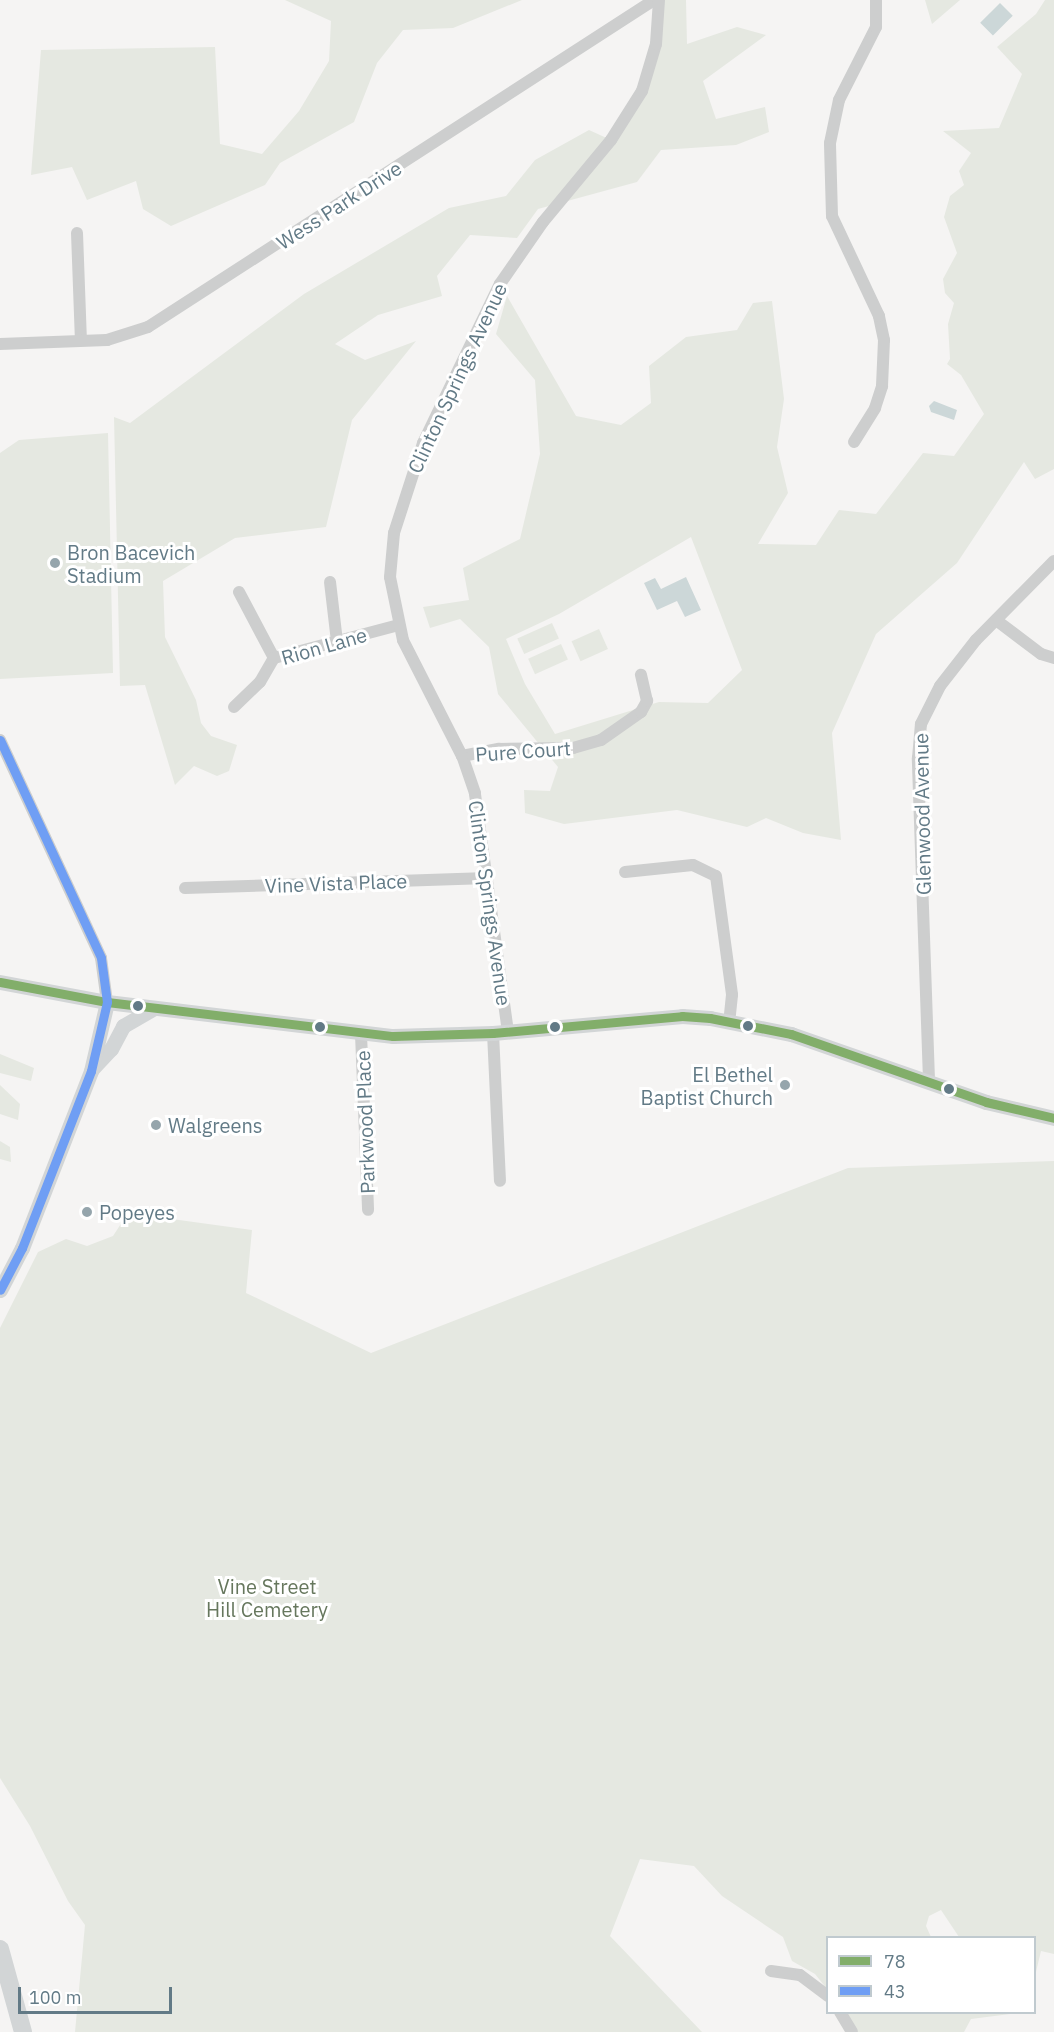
<!DOCTYPE html>
<html>
<head>
<meta charset="utf-8">
<style>
  body { margin:0 }
  #map { position:relative; width:1054px; height:2032px; overflow:hidden; background:#f5f4f3; font-family:"IBM Plex Sans",sans-serif }
  div>[style] { position:absolute }
  .green>* { inset:0; background:#e5e8e1; transform-origin:0 0 }
  .water>* { inset:0; background:#ccd7d8; transform-origin:0 0 }
  .minor>* { height:12px; margin:-6px; padding:0 6px; transform-origin:6px; border-radius:6px; background:#cdcece }
  .major>* { height:15px; margin:-7.5px; padding:0 7.5px; transform-origin:7.5px; border-radius:7.5px; background:#d2d5d6 }
  .highway>* { height:18px; margin:-9px; padding:0 9px; transform-origin:9px; border-radius:9px; background:#d2d5d6 }
  .bus-1>* { height:9px; margin:-4.5px; padding:0 4.5px; transform-origin:4.5px; border-radius:4.5px; background:#82ae6a }
  .bus-2>* { height:9px; margin:-4.5px; padding:0 4.5px; transform-origin:4.5px; border-radius:4.5px; background:#6f9ef4 }
  .dots>* { width:16px; height:16px; translate:-50% -50%; box-sizing:border-box; border:3px solid #fff; border-radius:50% }
  span { translate:-50% -50%; white-space:nowrap; text-align:center; line-height:1.15; -webkit-text-stroke:6px #fff; paint-order:stroke }
  .street-label { font-size:20px; color:#627a86 }
  .poi-label { font-size:20px; color:#627a86 }
  .left { translate:0 -50%; text-align:left }
  .right { translate:-100% -50%; text-align:right }
  .park-label { font-size:20px; color:#66775d }
  .legend { position:absolute; left:826px; top:1936px; width:210px; height:78px; box-sizing:border-box; background:#fff; border:2px solid #c0cacf; margin:0; padding:8px 10px; list-style:none; font-size:18px; color:#627a86 }
  .legend li { display:flex; align-items:center; gap:12px; height:30px }
  .legend b { width:30px; border:2px solid #c0cacf }
  .scale { position:absolute; left:18px; top:1987px; width:154px; height:27px; box-sizing:border-box; border:3px solid #627a86; border-top:0; padding-left:8px; font-size:18px; line-height:21px; white-space:nowrap; color:#627a86; -webkit-text-stroke:4px #fff; paint-order:stroke }
</style>
</head>
<body>
<div id="map">
  <div class="green">
    <div style="clip-path:polygon(285px 0,522px 0,453px 28px,403px 30px,377px 63px,354px 122px,280px 163px,265px 185px,171px 226px,143px 209px,136px 181px,87px 200px,72px 167px,31px 175px,41px 50px,215px 47px,220px 144px,262px 154px,299px 111px,329px 61px,331px 21px)"></div>
    <div style="clip-path:polygon(659px 0,686px 0,687px 44px,737px 27px,766px 35px,703px 81px,716px 119px,765px 107px,769px 132px,736px 145px,661px 150px,637px 182px,538px 209px,517px 238px,470px 235px,437px 276px,442px 296px,378px 315px,335px 344px,365px 360px,416px 341px,352px 420px,326px 527px,235px 538px,163px 581px,165px 637px,196px 700px,201px 723px,211px 736px,237px 745px,229px 771px,217px 776px,194px 766px,175px 785px,145px 685px,120px 686px,114px 417px,130px 423px,304px 294px,449px 208px,506px 196px,535px 160px,589px 130px,611px 140px,642px 91px)"></div>
    <div style="clip-path:polygon(925px 0,960px 0,932px 24px)"></div>
    <div style="clip-path:polygon(evenodd,1045px 0,1054px 0,1054px 469px,1035px 479px,1024px 462px,957px 563px,876px 634px,832px 733px,841px 840px,803px 833px,766px 818px,747px 827px,677px 810px,564px 824px,525px 813px,524px 790px,550px 791px,558px 767px,498px 694px,489px 647px,460px 619px,430px 628px,423px 607px,469px 600px,463px 568px,520px 539px,540px 454px,535px 380px,496px 334px,507px 296px,576px 416px,621px 425px,651px 403px,649px 366px,686px 337px,737px 330px,753px 303px,772px 301px,784px 399px,777px 447px,788px 493px,758px 544px,816px 545px,839px 510px,876px 514px,923px 453px,954px 456px,984px 414px,961px 375px,947px 364px,950px 359px,948px 324px,954px 303px,945px 293px,943px 279px,957px 253px,944px 217px,950px 196px,964px 185px,959px 171px,971px 153px,943px 131px,999px 128px,1022px 74px,997px 47px,1036px 14px,1045px 0,691px 537px,742px 670px,708px 703px,659px 702px,555px 734px,525px 684px,506px 639px,559px 614px,691px 537px)"></div>
    <div style="clip-path:polygon(108px 433px,113px 673px,0 679px,0 453px,19px 440px)"></div>
    <div style="left:552px;top:623px;width:17px;height:38px;rotate:66deg"></div>
    <div style="left:599px;top:629px;width:22px;height:30px;rotate:66deg"></div>
    <div style="left:561px;top:644px;width:17px;height:36px;rotate:66deg"></div>
    <div style="clip-path:polygon(0 1054px,34px 1068px,31px 1081px,0 1073px)"></div>
    <div style="clip-path:polygon(0 1085px,20px 1104px,18px 1120px,0 1114px)"></div>
    <div style="clip-path:polygon(0 1141px,10px 1147px,11px 1162px,0 1159px)"></div>
    <div style="clip-path:polygon(1054px 1161px,1054px 1954px,1041px 1951px,1035px 1976px,1034px 1938px,959px 1937px,941px 1910px,929px 1916px,926px 1926px,931px 1937px,828px 1938px,827px 1989px,815px 1974px,792px 1961px,783px 1937px,722px 1896px,694px 1866px,640px 1859px,610px 1936px,702px 2032px,75px 2032px,85px 1925px,68px 1901px,30px 1826px,0 1778px,0 1328px,38px 1252px,66px 1239px,87px 1246px,113px 1236px,128px 1213px,252px 1230px,246px 1293px,371px 1353px,848px 1168px)"></div>
    <div style="clip-path:polygon(844px 2013px,1018px 2013px,971px 2019px,964px 2032px,856px 2032px)"></div>
  </div>
  <div class="water">
    <div style="left:1000px;top:3px;width:18px;height:28px;rotate:45deg"></div>
    <div style="clip-path:polygon(934px 401px,957px 410px,954px 420px,931px 412px,929px 406px)"></div>
    <div style="clip-path:polygon(686px 577px,701px 610px,685px 617px,677px 601px,657px 610px,644px 583px,655px 578px,661px 589px)"></div>
  </div>
  <div class="minor">
    <div style="left:77px;top:233px;width:107px;rotate:87.9deg"></div>
    <div style="left:0;top:344px;width:107px;rotate:-2.1deg"></div>
    <div style="left:107px;top:340px;width:43px;rotate:-17.6deg"></div>
    <div style="left:148px;top:327px;width:602px;rotate:-32.87deg"></div>
    <div style="left:854px;top:442px;width:40px;rotate:-58deg"></div>
    <div style="left:875px;top:408px;width:23px;rotate:-72deg"></div>
    <div style="left:882px;top:386px;width:46px;rotate:-87.5deg"></div>
    <div style="left:884px;top:340px;width:25px;rotate:-102deg"></div>
    <div style="left:879px;top:316px;width:110px;rotate:-115.2deg"></div>
    <div style="left:832px;top:216px;width:73px;rotate:-91.6deg"></div>
    <div style="left:830px;top:143px;width:44px;rotate:-78.2deg"></div>
    <div style="left:839px;top:100px;width:82px;rotate:-63.1deg"></div>
    <div style="left:876px;top:27px;width:27px;rotate:-90deg"></div>
    <div style="left:330px;top:582px;width:60px;rotate:83.3deg"></div>
    <div style="left:239px;top:592px;width:75px;rotate:62.1deg"></div>
    <div style="left:996px;top:620px;width:56px;rotate:37.1deg"></div>
    <div style="left:1041px;top:654px;width:14px;rotate:17deg"></div>
    <div style="left:234px;top:707px;width:36px;rotate:-44deg"></div>
    <div style="left:260px;top:682px;width:28px;rotate:-60deg"></div>
    <div style="left:274px;top:658px;width:129px;rotate:-14.8deg"></div>
    <div style="left:0;top:740px;width:240px;rotate:65.1deg"></div>
    <div style="left:101px;top:958px;width:44px;rotate:82.2deg"></div>
    <div style="left:462px;top:756px;width:38px;rotate:-11deg"></div>
    <div style="left:499px;top:749px;width:74px;rotate:-0.8deg"></div>
    <div style="left:573px;top:748px;width:29px;rotate:-16deg"></div>
    <div style="left:601px;top:740px;width:49px;rotate:-35deg"></div>
    <div style="left:641px;top:712px;width:13px;rotate:-61deg"></div>
    <div style="left:647px;top:701px;width:27px;rotate:-103deg"></div>
    <div style="left:625px;top:872px;width:68px;rotate:-5.9deg"></div>
    <div style="left:693px;top:865px;width:25px;rotate:26deg"></div>
    <div style="left:716px;top:876px;width:120px;rotate:82.3deg"></div>
    <div style="left:732px;top:995px;width:27px;rotate:96deg"></div>
    <div style="left:185px;top:888px;width:303px;rotate:-1.9deg"></div>
    <div style="left:508px;top:1032px;width:241px;rotate:-97.9deg"></div>
    <div style="left:475px;top:793px;width:39px;rotate:-109deg"></div>
    <div style="left:462px;top:756px;width:130px;rotate:-117deg"></div>
    <div style="left:403px;top:640px;width:64px;rotate:-101.7deg"></div>
    <div style="left:390px;top:577px;width:44px;rotate:-84.8deg"></div>
    <div style="left:394px;top:533px;width:95px;rotate:-72.1deg"></div>
    <div style="left:423px;top:443px;width:177px;rotate:-64.2deg"></div>
    <div style="left:500px;top:284px;width:75px;rotate:-55.3deg"></div>
    <div style="left:543px;top:222px;width:107px;rotate:-50.3deg"></div>
    <div style="left:611px;top:140px;width:58px;rotate:-57.7deg"></div>
    <div style="left:642px;top:91px;width:49px;rotate:-73.4deg"></div>
    <div style="left:656px;top:44px;width:44px;rotate:-86.1deg"></div>
    <div style="left:493px;top:1033px;width:148px;rotate:87.3deg"></div>
    <div style="left:361px;top:1034px;width:176px;rotate:87.7deg"></div>
    <div style="left:929px;top:1080px;width:322px;rotate:-92deg"></div>
    <div style="left:918px;top:758px;width:34px;rotate:-85deg"></div>
    <div style="left:921px;top:724px;width:42px;rotate:-63.4deg"></div>
    <div style="left:940px;top:686px;width:58px;rotate:-52deg"></div>
    <div style="left:976px;top:640px;width:111px;rotate:-45.4deg"></div>
    <div style="left:771px;top:1971px;width:29px;rotate:8deg"></div>
    <div style="left:800px;top:1975px;width:35px;rotate:37deg"></div>
    <div style="left:840px;top:2012px;width:23px;rotate:59deg"></div>
  </div>
  <div class="major">
    <div style="left:0;top:982px;width:109px;rotate:10.6deg"></div>
    <div style="left:107px;top:1002px;width:288px;rotate:6.8deg"></div>
    <div style="left:393px;top:1036px;width:100px;rotate:-1.7deg"></div>
    <div style="left:493px;top:1033px;width:190px;rotate:-5.1deg"></div>
    <div style="left:682px;top:1016px;width:28px;rotate:4deg"></div>
    <div style="left:710px;top:1018px;width:83px;rotate:11.2deg"></div>
    <div style="left:791px;top:1034px;width:207px;rotate:19.2deg"></div>
    <div style="left:986px;top:1102px;width:70px;rotate:13.2deg"></div>
    <div style="left:93px;top:1068px;width:26px;rotate:-47deg"></div>
    <div style="left:111px;top:1049px;width:26px;rotate:-62deg"></div>
    <div style="left:123px;top:1026px;width:36px;rotate:-30deg"></div>
    <div style="left:0;top:1290px;width:47px;rotate:-62.4deg"></div>
    <div style="left:22px;top:1248px;width:190px;rotate:-68.7deg"></div>
    <div style="left:91px;top:1071px;width:71px;rotate:-76.9deg"></div>
  </div>
  <div class="highway">
    <div style="left:0;top:1949px;width:86px;rotate:74.5deg"></div>
  </div>
  <div class="bus-1">
    <div style="left:0;top:982px;width:109px;rotate:10.6deg"></div>
    <div style="left:107px;top:1002px;width:288px;rotate:6.8deg"></div>
    <div style="left:393px;top:1036px;width:100px;rotate:-1.7deg"></div>
    <div style="left:493px;top:1033px;width:190px;rotate:-5.1deg"></div>
    <div style="left:682px;top:1016px;width:28px;rotate:4deg"></div>
    <div style="left:710px;top:1018px;width:83px;rotate:11.2deg"></div>
    <div style="left:791px;top:1034px;width:207px;rotate:19.2deg"></div>
    <div style="left:986px;top:1102px;width:70px;rotate:13.2deg"></div>
  </div>
  <div class="bus-2">
    <div style="left:0;top:740px;width:240px;rotate:65.1deg"></div>
    <div style="left:101px;top:958px;width:44px;rotate:82.2deg"></div>
    <div style="left:107px;top:1002px;width:71px;rotate:103.1deg"></div>
    <div style="left:91px;top:1071px;width:190px;rotate:111.3deg"></div>
    <div style="left:22px;top:1248px;width:47px;rotate:117.6deg"></div>
  </div>
  <div class="dots">
    <div style="left:55px;top:563px;background:#95a5ac"></div>
    <div style="left:138px;top:1006px;background:#627a86"></div>
    <div style="left:748px;top:1026px;background:#627a86"></div>
    <div style="left:320px;top:1027px;background:#627a86"></div>
    <div style="left:555px;top:1027px;background:#627a86"></div>
    <div style="left:785px;top:1085px;background:#95a5ac"></div>
    <div style="left:949px;top:1089px;background:#627a86"></div>
    <div style="left:156px;top:1125px;background:#95a5ac"></div>
    <div style="left:87px;top:1212px;background:#95a5ac"></div>
  </div>
  <div class="street-label">
    <span style="left:339px;top:205px;rotate:-33deg">Wess Park Drive</span>
    <span style="left:457px;top:378px;rotate:-65deg">Clinton Springs Avenue</span>
    <span style="left:324px;top:646px;rotate:-16deg">Rion Lane</span>
    <span style="left:523px;top:751px;rotate:-4deg">Pure Court</span>
    <span style="left:922px;top:814px;rotate:-91deg">Glenwood Avenue</span>
    <span style="left:336px;top:883px;rotate:-2deg">Vine Vista Place</span>
    <span style="left:490px;top:903px;rotate:82deg">Clinton Springs Avenue</span>
    <span style="left:365px;top:1122px;rotate:-92deg">Parkwood Place</span>
  </div>
  <div class="poi-label">
    <span class="left" style="left:67px;top:564px">Bron Bacevich<br>Stadium</span>
    <span class="right" style="left:773px;top:1086px">El Bethel<br>Baptist Church</span>
    <span class="left" style="left:168px;top:1125px">Walgreens</span>
    <span class="left" style="left:99px;top:1212px">Popeyes</span>
  </div>
  <div class="park-label">
    <span style="left:267px;top:1598px">Vine Street<br>Hill Cemetery</span>
  </div>
  <ul class="legend">
  <li><b style="height:8px;background:#82ae6a"></b>78</li>
  <li><b style="height:8px;background:#6f9ef4"></b>43</li>
  </ul>
  <div class="scale">100 m</div>
</div>
</body>
</html>
